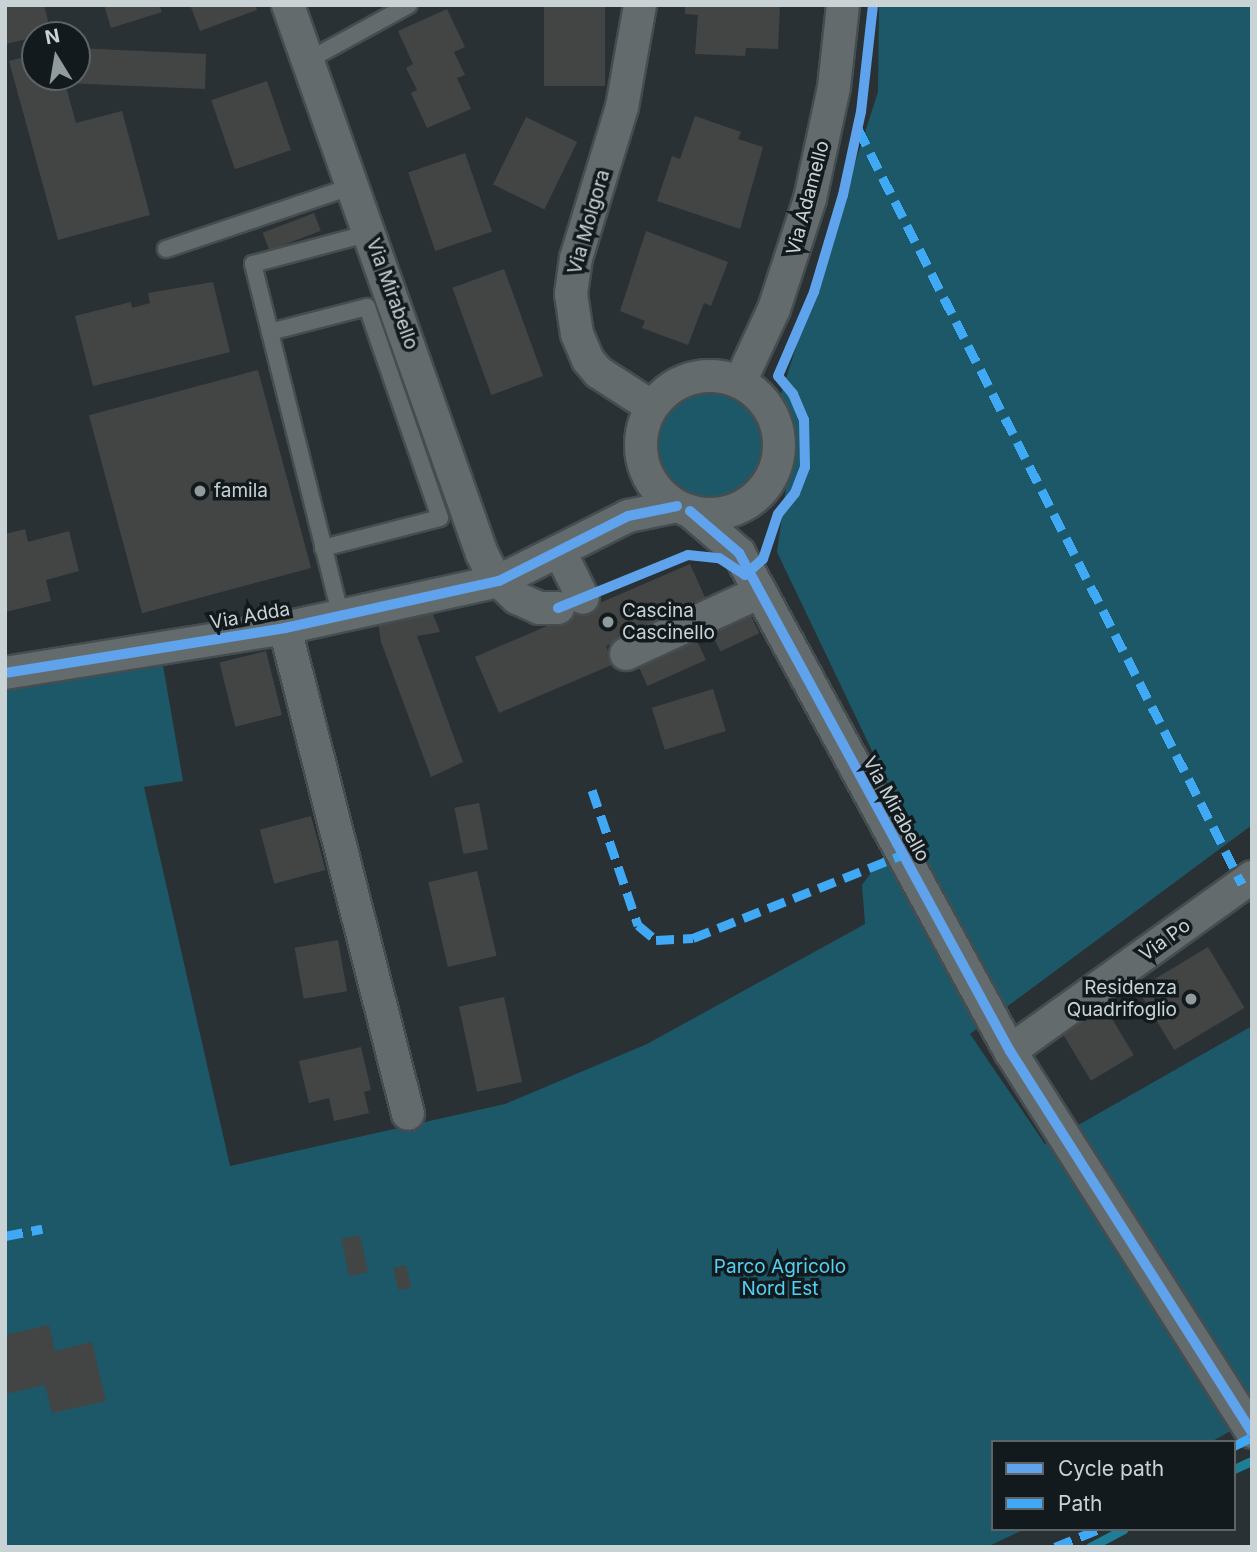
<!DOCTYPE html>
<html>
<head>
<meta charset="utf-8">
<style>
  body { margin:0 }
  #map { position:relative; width:1257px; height:1552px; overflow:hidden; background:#293134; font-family:Inter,sans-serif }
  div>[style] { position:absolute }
  .green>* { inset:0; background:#1c5868 }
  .round { border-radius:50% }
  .stream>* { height:9px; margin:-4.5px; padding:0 4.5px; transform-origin:4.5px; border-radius:4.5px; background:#1e7e96 }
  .building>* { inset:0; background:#434544; transform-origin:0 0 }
  .roads { filter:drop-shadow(2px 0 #464d50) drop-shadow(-2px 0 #464d50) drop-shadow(0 2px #464d50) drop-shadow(0 -2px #464d50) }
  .lane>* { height:16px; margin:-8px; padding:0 8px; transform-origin:8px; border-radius:8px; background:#646b6d }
  .street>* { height:32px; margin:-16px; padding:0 16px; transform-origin:16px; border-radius:16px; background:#646b6d }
  .street>.ring { margin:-16px; padding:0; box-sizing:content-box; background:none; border:32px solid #646b6d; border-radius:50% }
  .quiet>* { height:9px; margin-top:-4.5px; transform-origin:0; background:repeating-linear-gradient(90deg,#3fa9f5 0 18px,transparent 0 27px) }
  .cycleway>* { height:10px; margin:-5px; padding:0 5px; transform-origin:5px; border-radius:5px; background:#60a3ed }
  .dots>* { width:19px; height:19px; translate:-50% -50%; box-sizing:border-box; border:4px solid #131a1d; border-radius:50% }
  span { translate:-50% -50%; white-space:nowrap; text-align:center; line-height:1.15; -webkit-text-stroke:7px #131a1d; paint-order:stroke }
  .street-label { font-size:19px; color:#c9d3d6 }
  .poi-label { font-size:19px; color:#c9d3d6 }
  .left { translate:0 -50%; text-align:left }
  .right { translate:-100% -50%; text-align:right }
  .park-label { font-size:19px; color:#51d1f4 }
  .frame { position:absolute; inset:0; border:7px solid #c9d3d6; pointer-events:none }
  .legend { position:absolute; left:991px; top:1440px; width:245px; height:91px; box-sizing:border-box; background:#131a1d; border:2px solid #5c6467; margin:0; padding:9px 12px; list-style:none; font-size:21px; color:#c9d3d6 }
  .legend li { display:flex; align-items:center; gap:14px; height:35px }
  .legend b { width:35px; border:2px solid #5c6467 }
  .north { position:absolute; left:21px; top:21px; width:70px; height:70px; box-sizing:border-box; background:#131a1d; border:2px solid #5c6467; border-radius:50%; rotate:349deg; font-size:19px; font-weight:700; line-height:28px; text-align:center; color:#c9d3d6 }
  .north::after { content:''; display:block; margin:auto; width:24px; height:32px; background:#919a9d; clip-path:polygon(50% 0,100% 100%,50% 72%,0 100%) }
</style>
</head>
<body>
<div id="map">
  <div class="green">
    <div style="clip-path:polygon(879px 5px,1252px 5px,1252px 825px,970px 1034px,1045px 1144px,1252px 1026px,1252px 1419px,1211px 1442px,993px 1442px,993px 1529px,1025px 1529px,987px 1547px,5px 1547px,5px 681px,160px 648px,183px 781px,144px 787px,230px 1166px,505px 1104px,647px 1044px,865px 924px,862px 885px,907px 824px,777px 552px,792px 444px,780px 397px,878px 92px)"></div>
    <div class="round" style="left:657px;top:391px;width:108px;height:108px"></div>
  </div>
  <div class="stream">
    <div style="left:1234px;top:1469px;width:17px;rotate:-25deg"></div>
    <div style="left:1090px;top:1547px;width:38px;rotate:-28deg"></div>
  </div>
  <div class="building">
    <div style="clip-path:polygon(5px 5px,44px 5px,51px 33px,6px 44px)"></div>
    <div style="clip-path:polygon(104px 5px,159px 5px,162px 12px,111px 28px)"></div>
    <div style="clip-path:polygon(190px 5px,255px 5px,257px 10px,200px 31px)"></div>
    <div style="left:544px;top:5px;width:61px;height:81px"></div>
    <div style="clip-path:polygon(685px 5px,780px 5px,778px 49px,746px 48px,745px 56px,695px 54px,698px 15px,685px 14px)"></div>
    <div style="clip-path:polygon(447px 9px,465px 47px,454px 52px,465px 75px,457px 78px,471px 109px,427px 128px,411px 93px,417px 90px,406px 68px,413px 64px,398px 31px)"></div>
    <div style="clip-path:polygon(77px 48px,206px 54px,205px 89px,65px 83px,76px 123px,122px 111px,150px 215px,58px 240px,9px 61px,35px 54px,35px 77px,77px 77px)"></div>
    <div style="left:267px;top:81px;width:73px;height:59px;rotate:71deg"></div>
    <div style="clip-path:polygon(695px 116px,741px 132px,738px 139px,763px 147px,740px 229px,657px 201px,672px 156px,680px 159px)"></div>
    <div style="left:526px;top:117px;width:57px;height:75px;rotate:26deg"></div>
    <div style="left:465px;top:153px;width:83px;height:60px;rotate:71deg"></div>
    <div style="left:314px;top:213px;width:19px;height:55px;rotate:69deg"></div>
    <div style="clip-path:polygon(646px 231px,728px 262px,711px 306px,704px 303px,688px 345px,642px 328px,645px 321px,620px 311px)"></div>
    <div style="left:504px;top:269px;width:114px;height:55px;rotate:70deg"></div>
    <div style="clip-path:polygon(213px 282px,230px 352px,93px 386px,75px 316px,131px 302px,132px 308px,150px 303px,148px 293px)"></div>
    <div style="left:258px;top:370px;width:205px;height:175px;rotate:75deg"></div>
    <div style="clip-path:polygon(25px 529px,28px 542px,69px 531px,79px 571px,46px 580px,51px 601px,5px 612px,5px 534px)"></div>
    <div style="clip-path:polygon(690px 564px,707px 602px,606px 646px,614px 664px,499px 713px,475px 657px)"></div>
    <div style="clip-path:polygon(429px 604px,440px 632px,417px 636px,463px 762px,431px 777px,381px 642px,377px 615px)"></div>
    <div style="left:747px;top:607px;width:29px;height:43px;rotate:65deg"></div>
    <div style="left:692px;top:629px;width:34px;height:64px;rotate:66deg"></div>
    <div style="left:266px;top:651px;width:66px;height:48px;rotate:76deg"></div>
    <div style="left:713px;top:689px;width:44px;height:64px;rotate:73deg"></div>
    <div style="left:479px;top:803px;width:47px;height:25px;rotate:79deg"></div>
    <div style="left:311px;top:816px;width:56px;height:53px;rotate:75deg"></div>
    <div style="left:477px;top:871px;width:87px;height:50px;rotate:77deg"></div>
    <div style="left:338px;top:940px;width:52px;height:44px;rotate:80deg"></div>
    <div style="left:1208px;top:947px;width:71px;height:82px;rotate:59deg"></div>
    <div style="left:504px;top:997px;width:87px;height:46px;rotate:78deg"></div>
    <div style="left:1105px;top:1007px;width:56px;height:50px;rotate:59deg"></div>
    <div style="clip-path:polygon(361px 1047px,371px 1090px,364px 1092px,369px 1113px,334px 1121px,329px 1098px,309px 1103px,299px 1061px)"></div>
    <div style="left:360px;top:1235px;width:38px;height:19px;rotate:78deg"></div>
    <div style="left:406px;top:1265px;width:23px;height:13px;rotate:77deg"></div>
    <div style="clip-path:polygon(49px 1325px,55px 1351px,92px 1342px,106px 1401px,52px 1413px,45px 1385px,5px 1394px,5px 1335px)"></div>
  </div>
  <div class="roads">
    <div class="lane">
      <div style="left:307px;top:61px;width:116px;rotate:-28.8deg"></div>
      <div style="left:166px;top:249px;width:197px;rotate:-18.6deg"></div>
      <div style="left:270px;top:332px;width:100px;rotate:-14.5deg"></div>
      <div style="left:367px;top:307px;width:223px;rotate:70.9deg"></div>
      <div style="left:440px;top:518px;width:121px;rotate:165.6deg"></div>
      <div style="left:341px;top:617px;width:364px;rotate:-104deg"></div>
      <div style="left:253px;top:264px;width:121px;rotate:-14.8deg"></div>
    </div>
    <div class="street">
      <div style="left:288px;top:5px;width:582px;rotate:70.54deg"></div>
      <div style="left:482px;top:554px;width:22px;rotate:63deg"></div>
      <div style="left:492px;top:574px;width:35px;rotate:44deg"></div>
      <div style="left:517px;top:598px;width:24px;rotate:24deg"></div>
      <div style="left:539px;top:608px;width:19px"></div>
      <div style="left:640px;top:5px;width:104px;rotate:100deg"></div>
      <div style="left:622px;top:107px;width:158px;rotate:106.9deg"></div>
      <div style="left:576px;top:258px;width:36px;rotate:98deg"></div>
      <div style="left:571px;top:294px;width:40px;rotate:81.5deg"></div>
      <div style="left:577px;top:334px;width:28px;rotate:67deg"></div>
      <div style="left:588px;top:360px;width:16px;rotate:50deg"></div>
      <div style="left:598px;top:372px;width:64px;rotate:32.9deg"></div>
      <div class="ring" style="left:641px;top:376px;width:106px;height:106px"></div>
      <div style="left:740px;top:382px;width:81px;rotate:-65deg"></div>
      <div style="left:774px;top:309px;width:116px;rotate:-71.9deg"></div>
      <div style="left:810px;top:199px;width:115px;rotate:-77.9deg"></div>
      <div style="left:834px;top:87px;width:82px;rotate:-83.7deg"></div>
      <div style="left:690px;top:511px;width:65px;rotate:40.6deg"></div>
      <div style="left:739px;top:553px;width:567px;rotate:61.45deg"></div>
      <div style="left:1010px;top:1051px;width:451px;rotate:57.6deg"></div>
      <div style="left:560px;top:552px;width:51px;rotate:63.4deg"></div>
      <div style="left:285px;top:628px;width:501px;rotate:75.8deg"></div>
      <div style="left:626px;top:654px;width:148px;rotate:-24.8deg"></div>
      <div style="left:5px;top:673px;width:284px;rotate:-9.1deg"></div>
      <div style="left:285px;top:628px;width:219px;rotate:-12.4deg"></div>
      <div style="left:499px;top:581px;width:144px;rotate:-26.7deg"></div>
      <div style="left:628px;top:516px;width:50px;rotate:-11.5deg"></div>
      <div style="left:1010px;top:1051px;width:298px;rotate:-35.7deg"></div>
    </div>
  </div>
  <div class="quiet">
    <div style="left:858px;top:129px;width:847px;rotate:63.04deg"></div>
    <div style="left:592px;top:790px;width:143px;rotate:71.2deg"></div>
    <div style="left:638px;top:925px;width:23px;rotate:40deg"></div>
    <div style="left:656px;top:940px;width:37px;rotate:-3deg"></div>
    <div style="left:693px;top:938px;width:225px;rotate:-21.7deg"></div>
    <div style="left:5px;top:1236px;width:38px;rotate:-11deg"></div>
    <div style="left:1234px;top:1446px;width:20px;rotate:-27deg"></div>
    <div style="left:1055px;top:1547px;width:48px;rotate:-22.2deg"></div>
  </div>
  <div class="cycleway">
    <div style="left:690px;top:511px;width:65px;rotate:40.6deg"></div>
    <div style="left:739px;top:553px;width:567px;rotate:61.45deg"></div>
    <div style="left:1010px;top:1051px;width:451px;rotate:57.6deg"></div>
    <div style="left:558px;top:608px;width:140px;rotate:-22.2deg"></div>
    <div style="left:688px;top:555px;width:31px;rotate:6deg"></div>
    <div style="left:719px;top:558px;width:31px;rotate:33deg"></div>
    <div style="left:745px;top:575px;width:24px;rotate:-42deg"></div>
    <div style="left:763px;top:559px;width:47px;rotate:-71.6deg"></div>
    <div style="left:778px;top:514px;width:27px;rotate:-51deg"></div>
    <div style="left:795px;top:493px;width:28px;rotate:-69deg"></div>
    <div style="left:805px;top:467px;width:47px;rotate:-91.2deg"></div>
    <div style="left:804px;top:420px;width:28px;rotate:-113deg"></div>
    <div style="left:793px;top:394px;width:23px;rotate:-130deg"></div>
    <div style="left:778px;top:376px;width:91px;rotate:-66.8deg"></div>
    <div style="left:814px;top:292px;width:101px;rotate:-73.4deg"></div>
    <div style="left:843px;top:195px;width:85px;rotate:-77.8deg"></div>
    <div style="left:861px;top:112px;width:108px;rotate:-83.6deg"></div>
    <div style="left:5px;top:673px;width:284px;rotate:-9.1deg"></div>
    <div style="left:285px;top:628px;width:219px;rotate:-12.4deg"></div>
    <div style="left:499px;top:581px;width:144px;rotate:-26.7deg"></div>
    <div style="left:628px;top:516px;width:50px;rotate:-11.5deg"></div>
  </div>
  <div class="dots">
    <div style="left:200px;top:491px;background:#919a9d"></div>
    <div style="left:608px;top:622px;background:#919a9d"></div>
    <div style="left:1191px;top:999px;background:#919a9d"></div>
  </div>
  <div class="street-label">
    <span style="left:808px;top:198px;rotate:-75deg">Via Adamello</span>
    <span style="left:589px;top:222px;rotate:-74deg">Via Molgora</span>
    <span style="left:392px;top:294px;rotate:70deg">Via Mirabello</span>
    <span style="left:250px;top:616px;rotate:-10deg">Via Adda</span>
    <span style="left:896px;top:809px;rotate:61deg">Via Mirabello</span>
    <span style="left:1165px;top:940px;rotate:-36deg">Via Po</span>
  </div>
  <div class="poi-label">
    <span class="left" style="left:214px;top:491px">famila</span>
    <span class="left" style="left:622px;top:622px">Cascina<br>Cascinello</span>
    <span class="right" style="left:1177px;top:999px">Residenza<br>Quadrifoglio</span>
  </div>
  <div class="park-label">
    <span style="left:780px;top:1278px">Parco Agricolo<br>Nord Est</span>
  </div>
  <div class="frame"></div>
  <ul class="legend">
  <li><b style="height:9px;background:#60a3ed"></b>Cycle path</li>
  <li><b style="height:9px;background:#3fa9f5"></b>Path</li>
  </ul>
  <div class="north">N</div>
</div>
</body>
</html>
